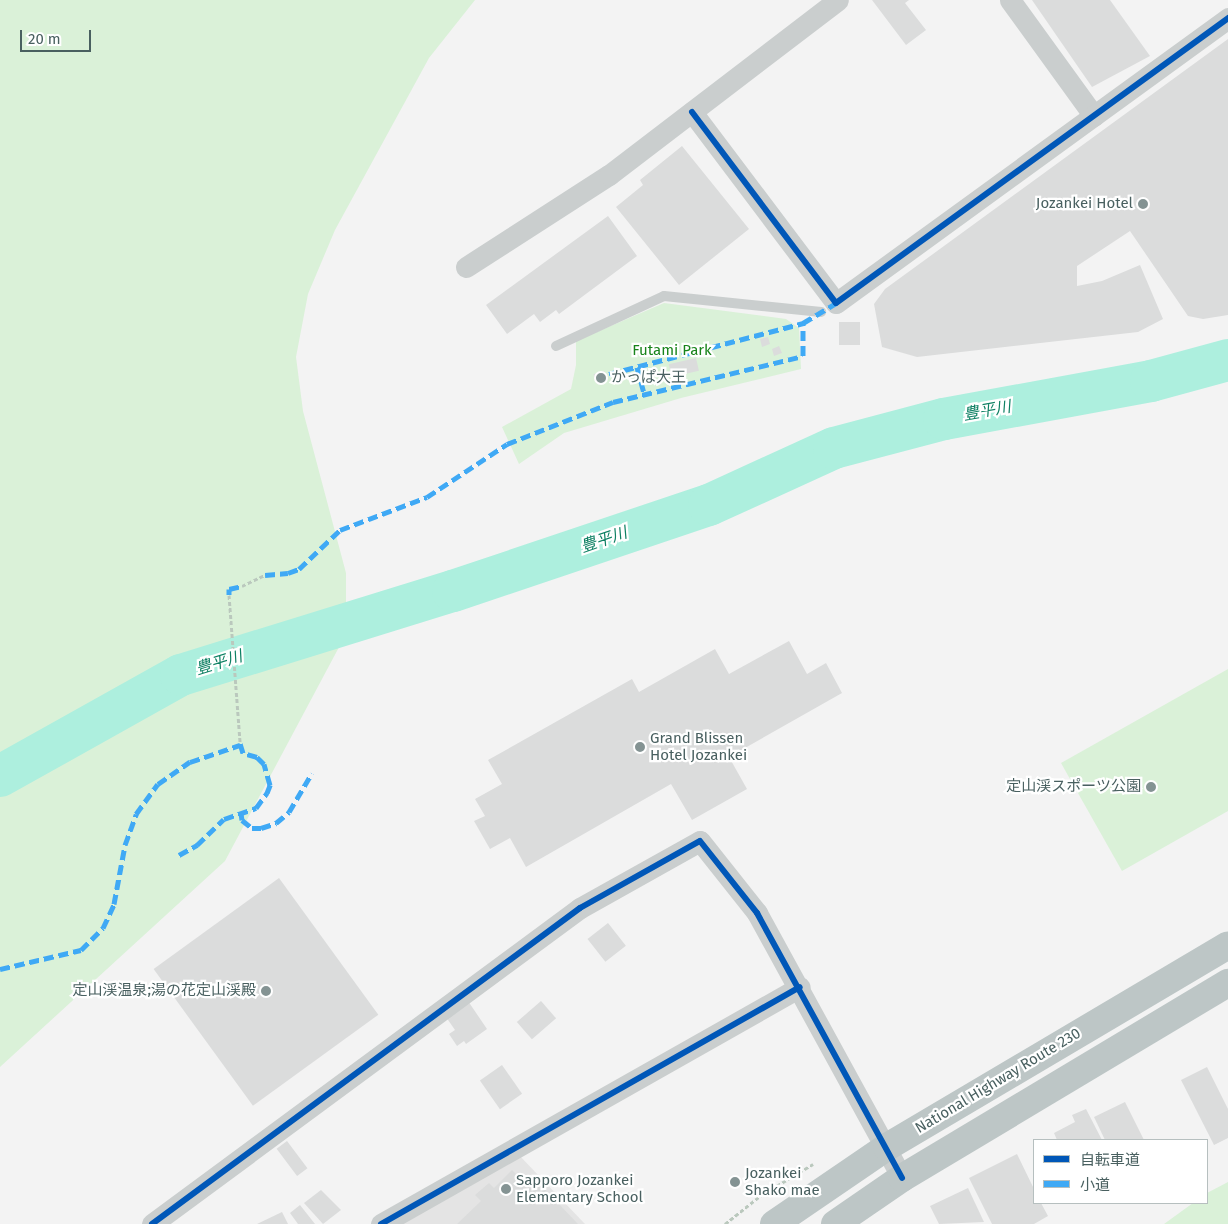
<!DOCTYPE html>
<html>
<head>
<meta charset="utf-8">
<style>
  body { margin:0 }
  #map { position:relative; width:1228px; height:1224px; overflow:hidden; background:#f3f3f3; font-family:"Fira Sans","Noto Sans JP",sans-serif }
  div>[style] { position:absolute }
  .education>* { inset:0; background:#e4e4e4 }
  .green>* { inset:0; background:#daf1d8 }
  .river>* { height:42px; margin:-21px; padding:0 21px; transform-origin:21px; border-radius:21px; background:#adefde }
  .building>* { inset:0; background:#dbdcdc; transform-origin:0 0 }
  .path>* { height:3px; margin-top:-1.5px; transform-origin:0; background:repeating-linear-gradient(90deg,#bac8bd 0 4px,transparent 0 6.5px) }
  .lane>* { height:10px; margin:-5px; padding:0 5px; transform-origin:5px; border-radius:5px; background:#cacece }
  .street>* { height:21px; margin:-10.5px; padding:0 10.5px; transform-origin:10.5px; border-radius:10.5px; background:#cacece }
  .highway>* { height:28px; margin:-14px; padding:0 14px; transform-origin:14px; border-radius:14px; background:#bdc6c6 }
  .quiet>* { height:5px; margin-top:-2.5px; transform-origin:0; background:repeating-linear-gradient(90deg,#3fa9f5 0 10px,transparent 0 15px) }
  .cycleway>* { height:6px; margin:-3px; padding:0 3px; transform-origin:3px; border-radius:3px; background:#0057b8 }
  .dots>* { width:14px; height:14px; translate:-50% -50%; box-sizing:border-box; border:2px solid #fff; border-radius:50% }
  span { translate:-50% -50%; white-space:nowrap; text-align:center; line-height:1.15; -webkit-text-stroke:4.5px #fff; paint-order:stroke }
  .poi-label { font-size:15px; color:#496060 }
  .right { translate:-100% -50%; text-align:right }
  .left { translate:0 -50%; text-align:left }
  .park-label { font-size:15px; color:#18841b }
  .street-label { font-size:15px; color:#496060 }
  .water-label { font-size:16px; color:#0e8063; font-style:italic }
  .legend { position:absolute; left:1033px; top:1139px; width:175px; height:65px; box-sizing:border-box; background:#fff; border:1px solid #b6bfbf; margin:0; padding:6px 9px; list-style:none; font-size:15px; color:#496060 }
  .legend li { display:flex; align-items:center; gap:10px; height:25px }
  .legend b { width:25px; border:1px solid #b6bfbf }
  .scale { position:absolute; left:20px; top:30px; width:71px; height:22px; box-sizing:border-box; border:2px solid #496060; border-top:0; padding-left:6px; font-size:15px; line-height:18px; white-space:nowrap; color:#496060; -webkit-text-stroke:4px #fff; paint-order:stroke }
</style>
</head>
<body>
<div id="map">
  <div class="education">
    <div style="clip-path:polygon(518px 1154px,585px 1224px,402px 1224px)"></div>
  </div>
  <div class="green">
    <div style="clip-path:polygon(0 0,475px 0,429px 58px,335px 230px,308px 294px,296px 357px,303px 411px,346px 573px,346px 634px,225px 861px,0 1067px)"></div>
    <div style="clip-path:polygon(664px 303px,786px 319px,799px 328px,801px 369px,681px 398px,564px 433px,519px 464px,502px 427px,571px 389px,576px 365px,576px 341px)"></div>
    <div style="clip-path:polygon(1228px 669px,1228px 811px,1122px 871px,1061px 763px)"></div>
    <div style="clip-path:polygon(1228px 1182px,1228px 1224px,1164px 1224px,1193px 1203px,1207px 1203px,1207px 1193px)"></div>
  </div>
  <div class="river">
    <div style="left:0;top:776px;width:207px;rotate:-29.2deg"></div>
    <div style="left:181px;top:675px;width:285px;rotate:-17.2deg"></div>
    <div style="left:453px;top:591px;width:270px;rotate:-18.6deg"></div>
    <div style="left:709px;top:505px;width:137px;rotate:-24.5deg"></div>
    <div style="left:834px;top:448px;width:114px;rotate:-14.8deg"></div>
    <div style="left:944px;top:419px;width:210px;rotate:-10.4deg"></div>
    <div style="left:1151px;top:381px;width:80px;rotate:-15.3deg"></div>
  </div>
  <div class="building">
    <div style="clip-path:polygon(872px 0,909px 0,905px 3px,926px 30px,906px 45px)"></div>
    <div style="clip-path:polygon(1032px 0,1110px 0,1150px 56px,1092px 87px)"></div>
    <div style="clip-path:polygon(1228px 39px,1228px 315px,1203px 319px,1188px 316px,1130px 231px,1077px 266px,1077px 286px,1102px 281px,1140px 265px,1163px 319px,1138px 332px,917px 357px,882px 347px,874px 304px,885px 289px)"></div>
    <div style="clip-path:polygon(682px 146px,749px 229px,679px 285px,616px 207px,643px 185px,640px 180px)"></div>
    <div style="clip-path:polygon(608px 216px,637px 256px,559px 314px,556px 310px,540px 322px,534px 314px,507px 334px,486px 305px)"></div>
    <div style="left:860px;top:322px;width:23px;height:21px;rotate:90deg"></div>
    <div style="clip-path:polygon(768px 337px,770px 344px,762px 347px,760px 339px)"></div>
    <div style="clip-path:polygon(779px 346px,782px 353px,774px 356px,772px 349px)"></div>
    <div style="left:696px;top:358px;width:13px;height:28px;rotate:77deg"></div>
    <div style="left:604px;top:371px;width:10px;height:11px;rotate:73deg"></div>
    <div style="clip-path:polygon(789px 641px,807px 674px,826px 663px,842px 693px,729px 757px,747px 789px,692px 820px,671px 784px,526px 867px,510px 838px,490px 849px,474px 821px,485px 816px,475px 799px,502px 784px,488px 760px,632px 679px,639px 692px,715px 649px,729px 674px)"></div>
    <div style="left:279px;top:878px;width:169px;height:155px;rotate:54deg"></div>
    <div style="left:608px;top:923px;width:29px;height:26px;rotate:52deg"></div>
    <div style="clip-path:polygon(468px 1001px,487px 1029px,466px 1044px,464px 1041px,457px 1046px,449px 1034px,455px 1030px,446px 1017px)"></div>
    <div style="left:541px;top:1001px;width:23px;height:32px;rotate:49deg"></div>
    <div style="left:502px;top:1065px;width:35px;height:27px;rotate:55deg"></div>
    <div style="clip-path:polygon(1207px 1067px,1228px 1109px,1228px 1138px,1214px 1145px,1181px 1080px)"></div>
    <div style="clip-path:polygon(1125px 1102px,1144px 1140px,1105px 1140px,1094px 1117px)"></div>
    <div style="clip-path:polygon(1086px 1109px,1102px 1140px,1057px 1140px,1054px 1133px,1075px 1122px,1072px 1115px)"></div>
    <div style="left:287px;top:1141px;width:34px;height:13px;rotate:53deg"></div>
    <div style="clip-path:polygon(1017px 1154px,1034px 1189px,1034px 1203px,1041px 1203px,1048px 1216px,1034px 1224px,992px 1224px,969px 1178px)"></div>
    <div style="clip-path:polygon(512px 1170px,530px 1188px,537px 1181px,578px 1224px,457px 1224px,481px 1201px,475px 1195px,489px 1183px,494px 1188px)"></div>
    <div style="clip-path:polygon(968px 1188px,984px 1222px,939px 1224px,930px 1206px)"></div>
    <div style="clip-path:polygon(321px 1190px,341px 1210px,323px 1224px,304px 1203px)"></div>
    <div style="clip-path:polygon(300px 1205px,315px 1224px,298px 1224px,290px 1213px)"></div>
    <div style="clip-path:polygon(282px 1212px,288px 1224px,257px 1224px)"></div>
  </div>
  <div class="path">
    <div style="left:242px;top:586px;width:25px;rotate:-26deg"></div>
    <div style="left:229px;top:595px;width:148px;rotate:85.7deg"></div>
    <div style="left:725px;top:1224px;width:45px;rotate:-38.7deg"></div>
    <div style="left:760px;top:1196px;width:62px;rotate:-31.1deg"></div>
  </div>
  <div class="lane">
    <div style="left:556px;top:346px;width:119px;rotate:-24.8deg"></div>
    <div style="left:664px;top:296px;width:158px;rotate:5.8deg"></div>
  </div>
  <div class="street">
    <div style="left:1010px;top:0;width:143px;rotate:54.1deg"></div>
    <div style="left:692px;top:112px;width:239px;rotate:53deg"></div>
    <div style="left:836px;top:303px;width:485px;rotate:-36deg"></div>
    <div style="left:466px;top:267px;width:170px;rotate:-32.8deg"></div>
    <div style="left:609px;top:175px;width:288px;rotate:-37.4deg"></div>
    <div style="left:152px;top:1224px;width:532px;rotate:-36.44deg"></div>
    <div style="left:580px;top:908px;width:137px;rotate:-29.2deg"></div>
    <div style="left:700px;top:841px;width:92px;rotate:51.6deg"></div>
    <div style="left:757px;top:913px;width:302px;rotate:61.3deg"></div>
    <div style="left:381px;top:1224px;width:481px;rotate:-29.5deg"></div>
  </div>
  <div class="highway">
    <div style="left:774px;top:1224px;width:137px;rotate:-34.3deg"></div>
    <div style="left:887px;top:1147px;width:396px;rotate:-30.6deg"></div>
    <div style="left:835px;top:1224px;width:81px;rotate:-34.5deg"></div>
    <div style="left:902px;top:1178px;width:380px;rotate:-30.9deg"></div>
  </div>
  <div class="quiet">
    <div style="left:637px;top:367px;width:28px;rotate:75deg"></div>
    <div style="left:609px;top:374px;width:201px;rotate:-14.7deg"></div>
    <div style="left:265px;top:575px;width:23px;rotate:-5deg"></div>
    <div style="left:288px;top:573px;width:12px;rotate:-20deg"></div>
    <div style="left:299px;top:569px;width:57px;rotate:-43.6deg"></div>
    <div style="left:340px;top:530px;width:93px;rotate:-20.8deg"></div>
    <div style="left:427px;top:497px;width:96px;rotate:-33.5deg"></div>
    <div style="left:507px;top:444px;width:114px;rotate:-21.6deg"></div>
    <div style="left:613px;top:402px;width:195px;rotate:-13.6deg"></div>
    <div style="left:803px;top:356px;width:33px;rotate:-90deg"></div>
    <div style="left:803px;top:323px;width:39px;rotate:-31deg"></div>
    <div style="left:229px;top:595px;width:6px;rotate:-90deg"></div>
    <div style="left:229px;top:589px;width:13px;rotate:-13deg"></div>
    <div style="left:241px;top:813px;width:7px;rotate:82deg"></div>
    <div style="left:242px;top:820px;width:13px;rotate:39deg"></div>
    <div style="left:252px;top:828px;width:9px"></div>
    <div style="left:261px;top:828px;width:16px;rotate:-18deg"></div>
    <div style="left:276px;top:823px;width:17px;rotate:-40deg"></div>
    <div style="left:289px;top:812px;width:45px;rotate:-59.5deg"></div>
    <div style="left:179px;top:855px;width:21px;rotate:-29deg"></div>
    <div style="left:197px;top:845px;width:37px;rotate:-44deg"></div>
    <div style="left:224px;top:819px;width:34px;rotate:-19deg"></div>
    <div style="left:256px;top:808px;width:19px;rotate:-54deg"></div>
    <div style="left:267px;top:793px;width:9px;rotate:-69deg"></div>
    <div style="left:270px;top:785px;width:22px;rotate:-106deg"></div>
    <div style="left:264px;top:764px;width:10px;rotate:-135deg"></div>
    <div style="left:257px;top:757px;width:15px;rotate:-164deg"></div>
    <div style="left:243px;top:753px;width:10px;rotate:-107deg"></div>
    <div style="left:0;top:969px;width:83px;rotate:-13.2deg"></div>
    <div style="left:81px;top:950px;width:31px;rotate:-45deg"></div>
    <div style="left:103px;top:928px;width:26px;rotate:-65deg"></div>
    <div style="left:114px;top:904px;width:60px;rotate:-79.4deg"></div>
    <div style="left:125px;top:845px;width:33px;rotate:-70deg"></div>
    <div style="left:136px;top:814px;width:37px;rotate:-54deg"></div>
    <div style="left:158px;top:784px;width:39px;rotate:-35deg"></div>
    <div style="left:190px;top:762px;width:53px;rotate:-18.8deg"></div>
  </div>
  <div class="cycleway">
    <div style="left:692px;top:112px;width:239px;rotate:53deg"></div>
    <div style="left:836px;top:303px;width:485px;rotate:-36deg"></div>
    <div style="left:152px;top:1224px;width:532px;rotate:-36.44deg"></div>
    <div style="left:580px;top:908px;width:137px;rotate:-29.2deg"></div>
    <div style="left:700px;top:841px;width:92px;rotate:51.6deg"></div>
    <div style="left:757px;top:913px;width:302px;rotate:61.3deg"></div>
    <div style="left:381px;top:1224px;width:481px;rotate:-29.5deg"></div>
  </div>
  <div class="dots">
    <div style="left:1143px;top:204px;background:#849393"></div>
    <div style="left:601px;top:378px;background:#849393"></div>
    <div style="left:640px;top:747px;background:#849393"></div>
    <div style="left:1151px;top:787px;background:#849393"></div>
    <div style="left:266px;top:991px;background:#849393"></div>
    <div style="left:735px;top:1182px;background:#849393"></div>
    <div style="left:506px;top:1189px;background:#849393"></div>
  </div>
  <div class="poi-label">
    <span class="right" style="left:1133px;top:204px">Jozankei Hotel</span>
    <span class="left" style="left:611px;top:378px">かっぱ大王</span>
    <span class="left" style="left:650px;top:747px">Grand Blissen<br>Hotel Jozankei</span>
    <span class="right" style="left:1141px;top:787px">定山渓スポーツ公園</span>
    <span class="right" style="left:256px;top:991px">定山渓温泉;湯の花定山渓殿</span>
    <span class="left" style="left:745px;top:1182px">Jozankei<br>Shako mae</span>
    <span class="left" style="left:516px;top:1189px">Sapporo Jozankei<br>Elementary School</span>
  </div>
  <div class="park-label">
    <span style="left:672px;top:351px">Futami Park</span>
  </div>
  <div class="street-label">
    <span style="left:998px;top:1081px;rotate:-31deg">National Highway Route 230</span>
  </div>
  <div class="water-label">
    <span style="left:987px;top:411px;rotate:-10deg">豊平川</span>
    <span style="left:604px;top:540px;rotate:-19deg">豊平川</span>
    <span style="left:219px;top:663px;rotate:-17deg">豊平川</span>
  </div>
  <ul class="legend">
  <li><b style="height:6px;background:#0057b8"></b>自転車道</li>
  <li><b style="height:6px;background:#3fa9f5"></b>小道</li>
  </ul>
  <div class="scale">20 m</div>
</div>
</body>
</html>
